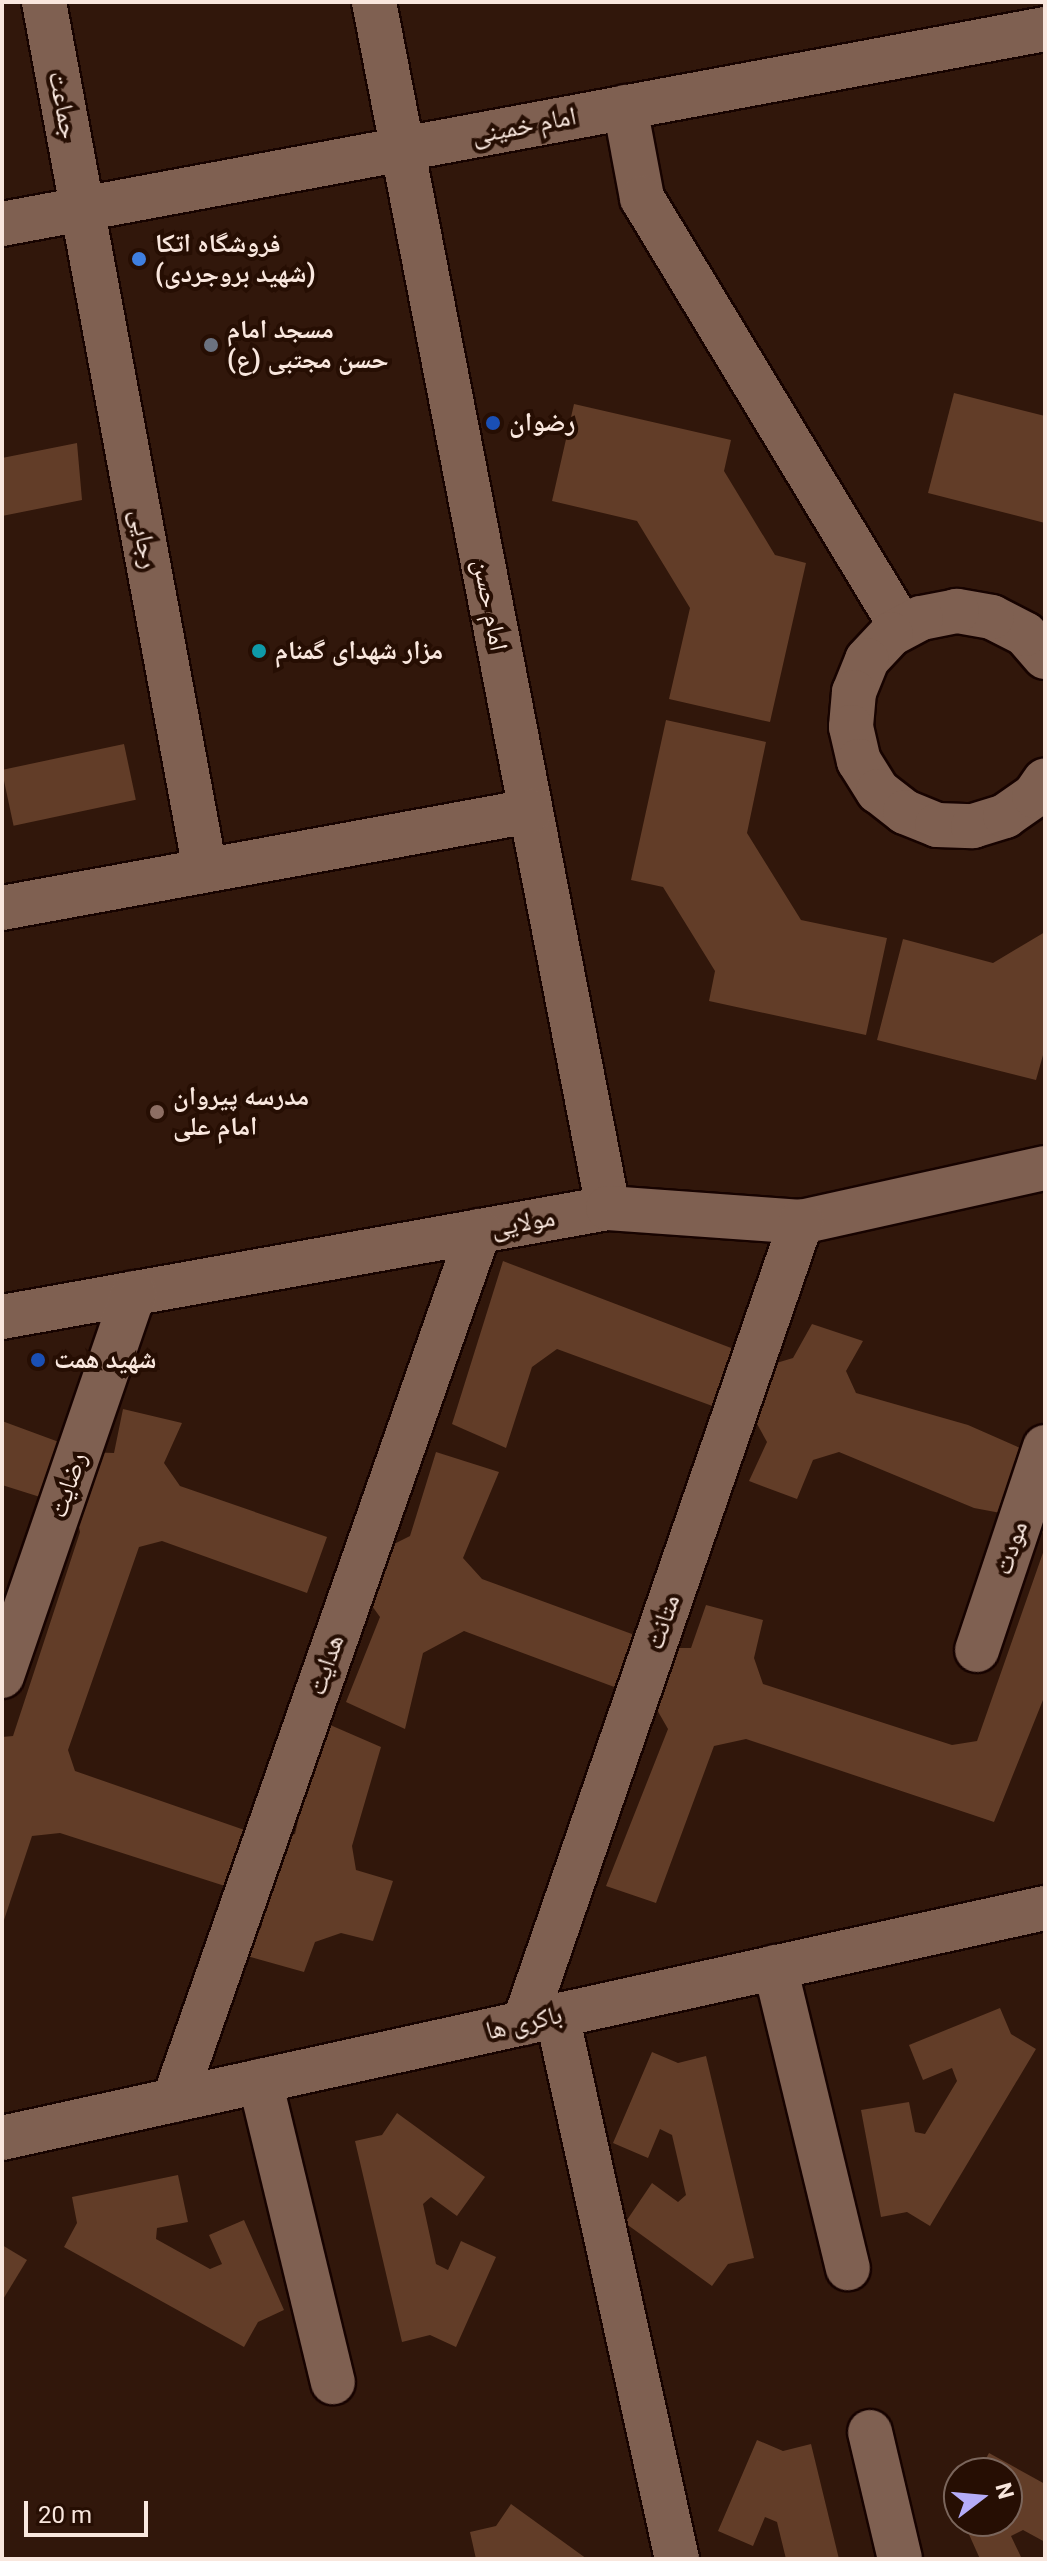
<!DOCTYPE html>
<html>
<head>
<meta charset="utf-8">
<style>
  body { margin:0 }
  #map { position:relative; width:1047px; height:2561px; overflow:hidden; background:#31170b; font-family:Roboto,"Noto Naskh Arabic",sans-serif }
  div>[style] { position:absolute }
  .building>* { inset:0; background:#623d28; transform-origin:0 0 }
  .roads { filter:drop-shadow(2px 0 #170300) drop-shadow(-2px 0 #170300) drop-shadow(0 2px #170300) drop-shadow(0 -2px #170300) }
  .minor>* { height:44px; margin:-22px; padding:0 22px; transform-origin:22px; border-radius:22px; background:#7f6051 }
  .dots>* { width:22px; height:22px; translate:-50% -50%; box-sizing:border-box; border:4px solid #260e03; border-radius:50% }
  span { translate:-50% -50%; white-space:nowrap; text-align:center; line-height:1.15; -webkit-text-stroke:8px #260e03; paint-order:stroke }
  .street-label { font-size:26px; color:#f9e7de }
  .poi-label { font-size:26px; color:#f9e7de; font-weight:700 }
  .left { translate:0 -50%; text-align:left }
  .frame { position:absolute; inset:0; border:4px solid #f9e7de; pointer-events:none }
  .north { position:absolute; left:943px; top:2457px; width:80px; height:80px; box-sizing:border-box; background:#260e03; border:2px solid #7a655b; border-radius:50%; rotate:74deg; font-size:22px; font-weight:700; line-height:32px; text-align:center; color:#f9e7de }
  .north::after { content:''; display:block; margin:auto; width:28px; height:36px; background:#b5acf8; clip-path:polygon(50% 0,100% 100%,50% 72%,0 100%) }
  .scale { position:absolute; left:24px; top:2501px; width:124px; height:36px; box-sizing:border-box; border:4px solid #f9e7de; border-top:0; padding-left:10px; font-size:24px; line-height:28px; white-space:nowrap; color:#f9e7de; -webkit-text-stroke:6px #260e03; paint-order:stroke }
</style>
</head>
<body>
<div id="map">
  <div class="building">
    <div style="clip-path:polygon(954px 393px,1045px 416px,1045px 523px,928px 493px)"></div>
    <div style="clip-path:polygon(574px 404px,731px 440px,724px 471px,775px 555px,806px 563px,770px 722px,669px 699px,690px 608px,637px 521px,552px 501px)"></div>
    <div style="clip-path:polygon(77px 443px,82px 500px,2px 516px,2px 458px)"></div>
    <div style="clip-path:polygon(666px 720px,766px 742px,747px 833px,801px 920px,887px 938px,866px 1035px,709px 1001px,715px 971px,663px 887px,631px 880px)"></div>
    <div style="left:124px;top:744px;width:57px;height:125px;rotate:78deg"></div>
    <div style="clip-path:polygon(1045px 932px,1045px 1048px,1036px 1080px,877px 1040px,903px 939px,993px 963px)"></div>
    <div style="clip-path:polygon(503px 1261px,773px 1364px,793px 1358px,812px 1324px,863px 1341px,846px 1371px,856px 1393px,968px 1425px,1045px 1459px,1045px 1539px,1038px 1520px,974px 1508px,839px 1452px,813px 1460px,797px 1499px,749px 1481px,767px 1442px,756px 1422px,557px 1349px,532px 1367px,506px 1448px,452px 1424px)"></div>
    <div style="clip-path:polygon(123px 1409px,182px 1423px,164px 1463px,180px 1486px,327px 1537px,307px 1593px,162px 1541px,139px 1547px,68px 1750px,75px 1771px,273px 1840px,295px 1834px,321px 1721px,381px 1747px,352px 1846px,356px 1870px,393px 1881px,373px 1941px,341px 1933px,315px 1942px,304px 1972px,247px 1956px,262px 1925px,256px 1896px,60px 1833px,32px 1836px,2px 1926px,2px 1737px,13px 1736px,80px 1532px,75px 1508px,2px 1485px,2px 1421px,86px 1452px,114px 1453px)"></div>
    <div style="clip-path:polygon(436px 1452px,499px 1472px,463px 1558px,482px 1579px,670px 1648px,691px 1648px,706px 1605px,763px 1620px,754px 1658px,763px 1684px,952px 1745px,977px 1741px,1045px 1547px,1045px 1695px,994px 1822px,746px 1739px,714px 1746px,656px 1903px,606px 1886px,668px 1729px,652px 1701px,464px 1631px,423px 1653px,405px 1729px,346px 1702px,380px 1617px,367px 1599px,384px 1549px,410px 1536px)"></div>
    <div style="clip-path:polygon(1000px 2008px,1011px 2034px,1036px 2049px,930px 2226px,907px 2212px,881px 2217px,861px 2110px,909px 2102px,915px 2132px,925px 2134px,957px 2081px,952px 2068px,923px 2080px,909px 2045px)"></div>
    <div style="clip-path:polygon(652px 2052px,678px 2063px,706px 2056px,754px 2258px,728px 2264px,712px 2286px,625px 2223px,652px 2183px,678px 2202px,686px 2195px,672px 2135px,660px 2129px,648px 2158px,613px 2143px)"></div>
    <div style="clip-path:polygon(397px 2113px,485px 2177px,457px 2216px,431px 2197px,423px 2204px,436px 2264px,448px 2270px,461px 2241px,496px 2257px,456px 2347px,430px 2335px,402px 2342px,355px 2141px,382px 2135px)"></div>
    <div style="clip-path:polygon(178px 2175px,188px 2222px,157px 2228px,156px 2239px,210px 2269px,222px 2264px,209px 2235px,244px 2220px,284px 2310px,258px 2322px,244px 2347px,64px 2247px,77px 2223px,72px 2197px)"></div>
    <div style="clip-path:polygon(2px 2245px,27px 2260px,2px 2301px)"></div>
    <div style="clip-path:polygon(757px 2440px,783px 2451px,811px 2444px,839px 2559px,786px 2559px,777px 2522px,765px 2517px,753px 2546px,718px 2531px)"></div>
    <div style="clip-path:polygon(989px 2453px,1045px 2484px,1045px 2542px,1023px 2530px,1011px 2536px,1022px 2559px,980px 2559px,963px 2521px,1007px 2521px,1007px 2473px,978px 2473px)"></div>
    <div style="clip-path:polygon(959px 2485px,959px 2512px,949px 2490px)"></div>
    <div style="clip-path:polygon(511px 2504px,587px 2559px,476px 2559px,470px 2532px,496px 2526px)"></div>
  </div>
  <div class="roads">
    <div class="minor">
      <div style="left:44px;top:2px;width:883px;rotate:79.49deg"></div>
      <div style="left:374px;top:2px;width:1228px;rotate:79.02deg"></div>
      <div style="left:625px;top:107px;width:93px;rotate:79.4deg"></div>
      <div style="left:642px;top:198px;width:502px;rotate:58.84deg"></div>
      <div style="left:2px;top:224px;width:1061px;rotate:-10.59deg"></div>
      <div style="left:1045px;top:657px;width:30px;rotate:-131deg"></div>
      <div style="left:1025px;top:634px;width:37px;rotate:-153deg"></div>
      <div style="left:992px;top:617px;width:36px;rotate:-170deg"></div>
      <div style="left:957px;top:611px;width:37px;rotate:169deg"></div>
      <div style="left:921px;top:618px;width:34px;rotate:152deg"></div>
      <div style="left:891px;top:634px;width:35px;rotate:133deg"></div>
      <div style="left:867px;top:660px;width:35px;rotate:112deg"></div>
      <div style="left:854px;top:692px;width:35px;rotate:95deg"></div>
      <div style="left:851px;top:727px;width:35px;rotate:77deg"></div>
      <div style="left:859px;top:761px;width:36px;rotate:58deg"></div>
      <div style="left:878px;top:791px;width:34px;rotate:38deg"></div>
      <div style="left:905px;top:812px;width:35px;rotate:22deg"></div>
      <div style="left:937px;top:825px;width:36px;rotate:2deg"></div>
      <div style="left:973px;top:826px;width:34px;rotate:-17deg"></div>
      <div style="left:1005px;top:816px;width:35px;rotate:-35deg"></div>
      <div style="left:1034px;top:796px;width:19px;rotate:-55deg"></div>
      <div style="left:2px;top:908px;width:537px;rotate:-10.41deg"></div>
      <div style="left:2px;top:1317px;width:616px;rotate:-10.2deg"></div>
      <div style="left:608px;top:1208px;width:194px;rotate:4.1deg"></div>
      <div style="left:801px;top:1222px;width:250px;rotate:-12.5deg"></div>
      <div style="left:977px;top:1650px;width:214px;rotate:-71.5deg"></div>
      <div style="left:2px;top:1676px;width:405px;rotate:-71deg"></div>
      <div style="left:775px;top:1967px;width:310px;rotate:76.4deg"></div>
      <div style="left:557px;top:2015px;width:557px;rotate:77.56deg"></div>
      <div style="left:524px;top:2023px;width:848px;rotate:-70.92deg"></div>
      <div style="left:260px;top:2081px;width:310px;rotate:76.4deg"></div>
      <div style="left:174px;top:2100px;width:921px;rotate:-70.66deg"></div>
      <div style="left:2px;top:2138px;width:1068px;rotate:-12.44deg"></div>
      <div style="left:870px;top:2432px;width:130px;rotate:76.7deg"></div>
    </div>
  </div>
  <div class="dots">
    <div style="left:139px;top:259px;background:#3f7fe0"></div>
    <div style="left:211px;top:345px;background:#6b7280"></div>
    <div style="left:493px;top:423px;background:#1a4fb4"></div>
    <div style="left:259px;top:651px;background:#0f9aa8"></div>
    <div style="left:157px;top:1112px;background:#8d6e63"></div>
    <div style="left:38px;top:1360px;background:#1a4fb4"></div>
  </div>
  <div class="street-label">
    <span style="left:63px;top:105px;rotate:79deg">جماعت</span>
    <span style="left:524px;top:126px;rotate:-11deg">امام خمینی</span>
    <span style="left:144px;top:539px;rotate:80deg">رجایی</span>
    <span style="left:490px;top:605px;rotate:79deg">امام حسن</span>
    <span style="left:523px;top:1223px;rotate:-10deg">مولايی</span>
    <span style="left:68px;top:1485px;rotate:-71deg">رضایت</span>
    <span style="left:1011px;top:1548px;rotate:-71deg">مودت</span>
    <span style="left:663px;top:1622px;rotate:-71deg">متانت</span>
    <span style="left:326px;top:1665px;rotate:-71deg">هدایت</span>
    <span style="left:524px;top:2023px;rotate:-13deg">باکری ها</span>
  </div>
  <div class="poi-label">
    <span class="left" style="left:155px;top:259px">فروشگاه اتکا<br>(شهید بروجردی)</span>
    <span class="left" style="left:227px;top:345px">مسجد امام<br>حسن مجتبی (ع)</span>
    <span class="left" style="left:509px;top:423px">رضوان</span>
    <span class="left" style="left:275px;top:651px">مزار شهدای گمنام</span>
    <span class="left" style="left:173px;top:1112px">مدرسه پیروان<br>امام علی</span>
    <span class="left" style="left:54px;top:1360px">شهید همت</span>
  </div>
  <div class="frame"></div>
  <div class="north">N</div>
  <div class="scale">20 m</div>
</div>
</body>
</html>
